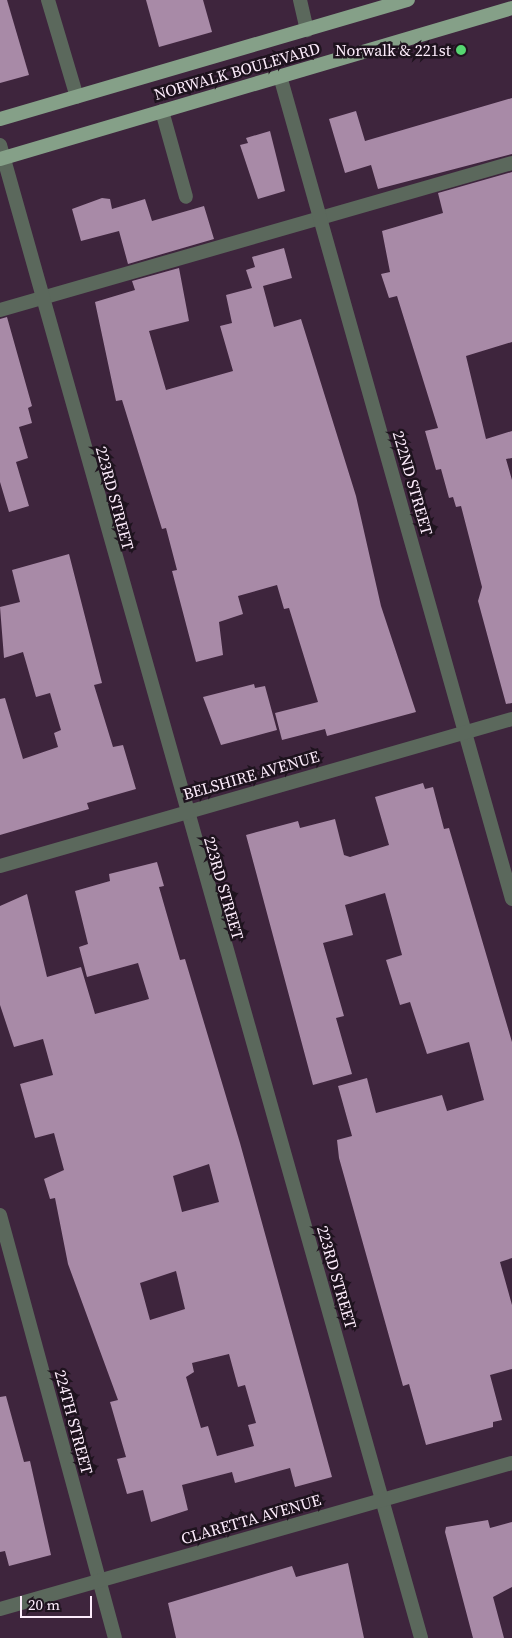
<!DOCTYPE html>
<html>
<head>
<meta charset="utf-8">
<style>
  body { margin:0 }
  #map { position:relative; width:512px; height:1638px; overflow:hidden; background:#3e253d; font-family:"Source Serif 4",serif }
  div>[style] { position:absolute }
  .building>* { inset:0; background:#a88aa7 }
  .service>* { height:14px; margin:-7px; padding:0 7px; transform-origin:7px; border-radius:7px; background:#5b685c }
  .minor>* { height:14px; margin:-7px; padding:0 7px; transform-origin:7px; border-radius:7px; background:#5b685c }
  .primary>* { height:14px; margin:-7px; padding:0 7px; transform-origin:7px; border-radius:7px; background:#85a088 }
  .dots>* { width:14px; height:14px; translate:-50% -50%; box-sizing:border-box; border:2px solid #1e131e; border-radius:50% }
  span { translate:-50% -50%; white-space:nowrap; text-align:center; line-height:1.15; -webkit-text-stroke:5px #1e131e; paint-order:stroke }
  .poi-label { font-size:16px; color:#fdecfc }
  .right { translate:-100% -50%; text-align:right }
  .street-label { font-size:16px; color:#fdecfc }
  .scale { position:absolute; left:20px; top:1596px; width:72px; height:22px; box-sizing:border-box; border:2px solid #fdecfc; border-top:0; padding-left:6px; font-size:15px; line-height:18px; white-space:nowrap; color:#fdecfc; -webkit-text-stroke:4px #1e131e; paint-order:stroke }
</style>
</head>
<body>
<div id="map">
  <div class="building">
    <div style="clip-path:polygon(0 0,7px 0,29px 75px,0 83px)"></div>
    <div style="clip-path:polygon(146px 0,203px 0,212px 32px,159px 47px)"></div>
    <div style="clip-path:polygon(512px 98px,512px 154px,378px 189px,371px 165px,345px 173px,329px 119px,356px 111px,365px 141px)"></div>
    <div style="clip-path:polygon(270px 131px,285px 191px,258px 199px,240px 145px,248px 143px,246px 138px)"></div>
    <div style="clip-path:polygon(512px 172px,512px 342px,466px 356px,486px 439px,512px 431px,512px 458px,506px 459px,512px 480px,512px 703px,506px 704px,478px 601px,482px 587px,461px 506px,456px 507px,453px 497px,449px 498px,441px 469px,436px 470px,425px 431px,438px 428px,397px 296px,389px 298px,381px 274px,390px 272px,382px 231px,443px 213px,438px 193px)"></div>
    <div style="clip-path:polygon(102px 198px,110px 199px,112px 209px,145px 199px,152px 221px,204px 206px,214px 239px,128px 264px,119px 231px,81px 241px,72px 209px)"></div>
    <div style="clip-path:polygon(284px 248px,292px 278px,263px 286px,274px 327px,301px 319px,356px 496px,381px 606px,416px 712px,327px 736px,325px 729px,282px 740px,275px 713px,318px 702px,289px 608px,284px 609px,277px 585px,238px 596px,243px 614px,219px 622px,223px 655px,196px 662px,172px 571px,177px 570px,166px 528px,162px 529px,122px 400px,116px 401px,95px 302px,135px 290px,132px 281px,179px 268px,189px 321px,149px 331px,166px 390px,233px 371px,220px 326px,232px 323px,226px 295px,252px 288px,246px 270px,255px 267px,252px 257px)"></div>
    <div style="clip-path:polygon(7px 317px,32px 406px,28px 408px,32px 423px,19px 427px,28px 458px,16px 462px,29px 506px,9px 512px,0 482px,0 319px)"></div>
    <div style="clip-path:polygon(69px 554px,102px 683px,94px 685px,113px 747px,123px 745px,136px 789px,87px 803px,89px 809px,0 835px,0 699px,5px 698px,23px 759px,58px 747px,54px 733px,61px 730px,50px 693px,36px 697px,23px 652px,4px 658px,0 607px,20px 602px,12px 570px)"></div>
    <div style="clip-path:polygon(254px 684px,255px 688px,265px 686px,277px 730px,221px 745px,203px 697px)"></div>
    <div style="clip-path:polygon(423px 783px,425px 789px,433px 787px,444px 829px,449px 828px,512px 1042px,512px 1258px,500px 1262px,512px 1305px,512px 1369px,490px 1375px,502px 1420px,493px 1422px,493px 1427px,426px 1445px,409px 1384px,403px 1386px,339px 1158px,337px 1140px,352px 1136px,338px 1086px,367px 1078px,376px 1113px,442px 1095px,447px 1111px,484px 1100px,469px 1042px,427px 1054px,410px 1002px,400px 1005px,386px 960px,402px 955px,385px 893px,345px 905px,353px 935px,323px 943px,344px 1016px,336px 1018px,352px 1074px,313px 1085px,246px 835px,298px 821px,300px 828px,335px 819px,344px 855px,350px 857px,389px 845px,375px 797px)"></div>
    <div style="clip-path:polygon(evenodd,157px 862px,164px 886px,159px 887px,180px 960px,185px 959px,240px 1143px,332px 1477px,295px 1487px,290px 1468px,235px 1483px,232px 1472px,182px 1485px,188px 1510px,151px 1522px,143px 1490px,127px 1494px,117px 1459px,126px 1457px,110px 1402px,118px 1400px,68px 1264px,55px 1198px,50px 1199px,44px 1179px,64px 1170px,54px 1133px,35px 1138px,20px 1084px,53px 1075px,43px 1039px,14px 1047px,0 1005px,0 906px,27px 894px,47px 977px,81px 967px,95px 1014px,149px 999px,138px 963px,87px 977px,79px 947px,88px 944px,75px 891px,110px 881px,109px 874px,157px 862px,209px 1164px,219px 1202px,182px 1212px,173px 1176px,209px 1164px,157px 862px,176px 1271px,185px 1309px,150px 1320px,140px 1283px,176px 1271px,157px 862px,229px 1354px,238px 1387px,245px 1385px,256px 1423px,248px 1425px,254px 1446px,217px 1456px,208px 1426px,201px 1428px,186px 1377px,194px 1372px,192px 1363px,229px 1354px)"></div>
    <div style="clip-path:polygon(6px 1396px,24px 1462px,30px 1461px,51px 1555px,9px 1566px,5px 1551px,0 1552px,0 1397px)"></div>
    <div style="clip-path:polygon(488px 1520px,490px 1528px,512px 1522px,512px 1587px,493px 1597px,504px 1638px,473px 1638px,445px 1532px,446px 1527px)"></div>
    <div style="clip-path:polygon(348px 1563px,364px 1638px,176px 1638px,168px 1603px,292px 1566px,296px 1577px)"></div>
  </div>
  <div class="service">
    <div style="left:48px;top:0;width:101px;rotate:73.4deg"></div>
    <div style="left:300px;top:0;width:31px;rotate:77deg"></div>
    <div style="left:162px;top:111px;width:89px;rotate:74.4deg"></div>
    <div style="left:0;top:310px;width:533px;rotate:-16.02deg"></div>
  </div>
  <div class="minor">
    <div style="left:280px;top:76px;width:855px;rotate:74.26deg"></div>
    <div style="left:0;top:145px;width:1551px;rotate:74.25deg"></div>
    <div style="left:0;top:866px;width:533px;rotate:-16.02deg"></div>
    <div style="left:0;top:1215px;width:438px;rotate:74.8deg"></div>
    <div style="left:0;top:1609px;width:532px;rotate:-15.92deg"></div>
  </div>
  <div class="primary">
    <div style="left:0;top:119px;width:425px;rotate:-16.3deg"></div>
    <div style="left:0;top:159px;width:534px;rotate:-16.43deg"></div>
  </div>
  <div class="dots">
    <div style="left:461px;top:50px;background:#56d671"></div>
  </div>
  <div class="poi-label">
    <span class="right" style="left:451px;top:50px">Norwalk &amp; 221st</span>
  </div>
  <div class="street-label">
    <span style="left:237px;top:71px;rotate:-16deg">NORWALK BOULEVARD</span>
    <span style="left:413px;top:483px;rotate:74deg">222ND STREET</span>
    <span style="left:115px;top:498px;rotate:75deg">223RD STREET</span>
    <span style="left:251px;top:775px;rotate:-16deg">BELSHIRE AVENUE</span>
    <span style="left:224px;top:888px;rotate:74deg">223RD STREET</span>
    <span style="left:337px;top:1277px;rotate:74deg">223RD STREET</span>
    <span style="left:74px;top:1422px;rotate:75deg">224TH STREET</span>
    <span style="left:251px;top:1519px;rotate:-16deg">CLARETTA AVENUE</span>
  </div>
  <div class="scale">20 m</div>
</div>
</body>
</html>
